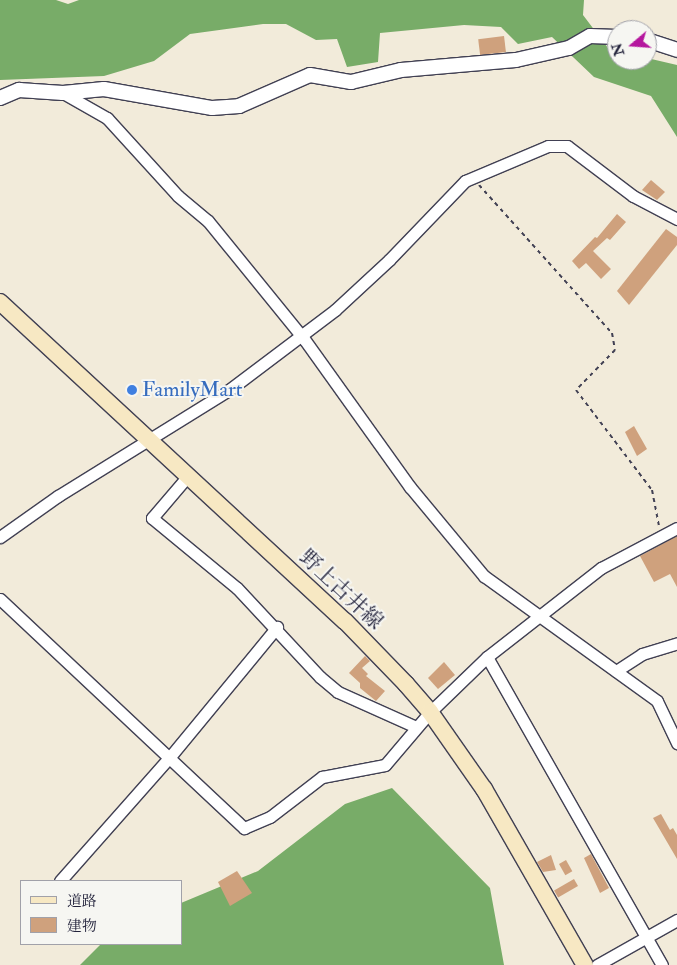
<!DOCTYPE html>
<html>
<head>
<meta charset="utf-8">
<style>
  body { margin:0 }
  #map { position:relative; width:677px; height:965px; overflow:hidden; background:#f2ebda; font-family:"IM FELL Double Pica","Noto Serif JP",serif }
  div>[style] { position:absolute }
  .forest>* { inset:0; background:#78ac68 }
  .building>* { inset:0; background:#cfa17d; transform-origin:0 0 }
  .path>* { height:2px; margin-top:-1px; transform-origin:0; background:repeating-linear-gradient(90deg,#414053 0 4px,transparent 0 8px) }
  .roads { filter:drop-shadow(1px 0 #414053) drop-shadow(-1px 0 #414053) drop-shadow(0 1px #414053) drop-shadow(0 -1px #414053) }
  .minor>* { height:11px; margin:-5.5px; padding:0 5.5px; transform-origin:5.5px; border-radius:5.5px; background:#fff }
  .tertiary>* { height:14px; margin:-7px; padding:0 7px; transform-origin:7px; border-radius:7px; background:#fff }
  .secondary>* { height:16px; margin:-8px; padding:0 8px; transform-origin:8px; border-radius:8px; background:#f7e8c3 }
  .dots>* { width:14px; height:14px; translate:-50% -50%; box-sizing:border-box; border:2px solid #f6f6f2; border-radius:50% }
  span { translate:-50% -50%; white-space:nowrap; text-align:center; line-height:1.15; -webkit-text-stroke:4px #f6f6f2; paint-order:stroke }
  .shop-label { font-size:21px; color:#366cbe }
  .left { translate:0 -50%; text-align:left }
  .street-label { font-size:21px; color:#22223b }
  .legend { position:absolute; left:20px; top:880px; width:162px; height:65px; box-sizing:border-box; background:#f6f6f2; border:1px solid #a1a1a9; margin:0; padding:6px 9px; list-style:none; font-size:15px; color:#22223b }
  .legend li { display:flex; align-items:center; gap:10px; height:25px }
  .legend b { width:25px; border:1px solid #a1a1a9 }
  .north { position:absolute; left:607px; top:20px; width:50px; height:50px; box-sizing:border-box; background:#f6f6f2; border:1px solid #a1a1a9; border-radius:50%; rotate:252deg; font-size:14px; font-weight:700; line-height:20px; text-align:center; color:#22223b }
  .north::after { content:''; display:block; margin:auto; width:18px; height:22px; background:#b5179e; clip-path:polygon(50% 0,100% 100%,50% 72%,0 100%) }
</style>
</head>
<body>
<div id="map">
  <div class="forest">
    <div style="clip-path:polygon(0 0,56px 0,68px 4px,79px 0,584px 0,583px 15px,608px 48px,617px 50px,617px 60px,647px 58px,677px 65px,677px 137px,651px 96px,594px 77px,552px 37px,518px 44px,501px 27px,464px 25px,380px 33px,378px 62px,347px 67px,337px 39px,316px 40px,286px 24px,263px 24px,190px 34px,154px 61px,104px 76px,0 80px)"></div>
    <div style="clip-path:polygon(392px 788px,490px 888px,504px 965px,80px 965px,101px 944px,181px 944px,181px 903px,258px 871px,345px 804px)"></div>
  </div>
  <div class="building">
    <div style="left:504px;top:36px;width:16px;height:26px;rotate:83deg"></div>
    <div style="clip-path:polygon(651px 180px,665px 192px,657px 200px,642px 190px)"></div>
    <div style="clip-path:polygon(617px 214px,626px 222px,610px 240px,607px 238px,593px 251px,611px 269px,601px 279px,586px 263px,579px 269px,572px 261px,595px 237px,597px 238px)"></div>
    <div style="clip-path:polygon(666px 229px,677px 237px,677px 245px,629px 305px,617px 291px)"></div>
    <div style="clip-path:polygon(634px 426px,647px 449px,637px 456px,625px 432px)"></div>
    <div style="clip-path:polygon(677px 536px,677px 587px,670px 574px,654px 582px,640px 556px)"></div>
    <div style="clip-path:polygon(365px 656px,370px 661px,362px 668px,368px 674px,366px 676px,385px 691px,376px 701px,360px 688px,360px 683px,349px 673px)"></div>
    <div style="clip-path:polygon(444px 662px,455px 675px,438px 689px,428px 678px)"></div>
    <div style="clip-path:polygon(661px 814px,670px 830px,673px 828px,677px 835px,677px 859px,653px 818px)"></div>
    <div style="clip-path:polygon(591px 854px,609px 888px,600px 893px,584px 858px)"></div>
    <div style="clip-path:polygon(551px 855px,556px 870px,543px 872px,537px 862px)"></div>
    <div style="left:566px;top:860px;width:13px;height:8px;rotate:61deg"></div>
    <div style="clip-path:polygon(237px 871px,252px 893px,230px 906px,218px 882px)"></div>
    <div style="left:574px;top:879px;width:8px;height:23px;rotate:60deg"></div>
  </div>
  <div class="path">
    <div style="left:479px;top:185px;width:199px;rotate:48.1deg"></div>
    <div style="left:612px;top:333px;width:17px;rotate:80deg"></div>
    <div style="left:615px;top:350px;width:56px;rotate:134.3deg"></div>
    <div style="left:576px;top:390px;width:126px;rotate:52.8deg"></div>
    <div style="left:652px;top:490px;width:36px;rotate:79deg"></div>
  </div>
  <div class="roads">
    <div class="minor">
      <div style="left:63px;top:93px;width:51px;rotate:29.6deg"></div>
      <div style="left:107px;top:118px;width:105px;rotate:47.7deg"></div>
      <div style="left:178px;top:196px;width:39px;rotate:40deg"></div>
      <div style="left:208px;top:221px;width:152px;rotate:50.9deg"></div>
      <div style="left:304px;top:339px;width:182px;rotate:54.4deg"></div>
      <div style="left:410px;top:487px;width:116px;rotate:50.3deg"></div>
      <div style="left:484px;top:576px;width:213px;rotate:35.8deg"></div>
      <div style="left:657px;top:701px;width:47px;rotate:64.5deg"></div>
      <div style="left:187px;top:477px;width:54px;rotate:130.5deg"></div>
      <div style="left:152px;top:518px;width:110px;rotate:39.5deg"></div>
      <div style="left:237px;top:588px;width:122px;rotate:47deg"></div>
      <div style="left:320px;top:677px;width:23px;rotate:40deg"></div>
      <div style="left:338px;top:692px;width:85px;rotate:24.2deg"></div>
      <div style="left:0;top:537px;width:71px;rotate:-35.3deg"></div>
      <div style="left:58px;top:496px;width:201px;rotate:-31.8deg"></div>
      <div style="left:229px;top:390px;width:133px;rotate:-37deg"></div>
      <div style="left:335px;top:310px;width:74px;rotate:-42.8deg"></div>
      <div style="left:389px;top:260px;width:110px;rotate:-46.1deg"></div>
      <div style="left:465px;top:181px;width:90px;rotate:-22.9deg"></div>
      <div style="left:548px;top:146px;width:19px"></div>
      <div style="left:567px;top:146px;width:83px;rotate:37.1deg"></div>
      <div style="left:633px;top:196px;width:50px;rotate:27.6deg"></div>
      <div style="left:0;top:599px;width:335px;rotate:43.2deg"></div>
      <div style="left:244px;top:828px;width:28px;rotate:-23deg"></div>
      <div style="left:270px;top:817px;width:66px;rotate:-37.6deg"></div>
      <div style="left:322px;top:777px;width:64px;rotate:-10.8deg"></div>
      <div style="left:385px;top:765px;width:70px;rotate:-49.7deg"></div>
      <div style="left:430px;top:712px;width:79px;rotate:-44deg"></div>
      <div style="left:487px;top:657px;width:145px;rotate:-38deg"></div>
      <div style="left:601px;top:568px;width:86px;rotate:-27.8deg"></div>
      <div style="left:487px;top:657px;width:354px;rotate:60.4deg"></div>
      <div style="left:616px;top:671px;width:31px;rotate:-33deg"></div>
      <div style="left:642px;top:654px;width:37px;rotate:-17deg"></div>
      <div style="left:60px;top:881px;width:164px;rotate:-48.5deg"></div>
      <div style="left:169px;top:758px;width:170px;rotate:-50.5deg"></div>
      <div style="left:597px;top:965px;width:92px;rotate:-29.4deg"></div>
    </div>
    <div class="tertiary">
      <div style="left:647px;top:40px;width:32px;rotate:18deg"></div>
      <div style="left:0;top:98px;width:21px;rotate:-23deg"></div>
      <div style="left:19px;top:90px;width:44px;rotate:3.9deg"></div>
      <div style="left:63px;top:93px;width:41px;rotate:-5.6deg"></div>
      <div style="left:104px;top:89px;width:110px;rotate:10deg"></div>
      <div style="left:212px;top:108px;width:27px;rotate:-4deg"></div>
      <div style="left:239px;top:106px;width:77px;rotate:-23.6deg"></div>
      <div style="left:310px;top:75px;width:42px;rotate:9.7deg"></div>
      <div style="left:351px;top:82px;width:51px;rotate:-13.5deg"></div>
      <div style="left:401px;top:70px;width:115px;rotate:-5deg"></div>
      <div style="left:516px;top:60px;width:54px;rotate:-12.8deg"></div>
      <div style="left:569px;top:48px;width:24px;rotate:-30deg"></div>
      <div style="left:590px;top:36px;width:27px;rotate:2deg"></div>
    </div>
    <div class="secondary">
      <div style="left:0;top:302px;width:470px;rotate:42.8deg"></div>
      <div style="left:345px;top:621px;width:88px;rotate:45.9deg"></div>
      <div style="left:406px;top:684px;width:37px;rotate:49deg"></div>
      <div style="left:430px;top:712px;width:94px;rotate:55deg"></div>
      <div style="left:484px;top:789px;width:203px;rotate:60.2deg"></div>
    </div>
  </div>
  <div class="dots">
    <div style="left:132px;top:390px;background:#3f7fe0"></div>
  </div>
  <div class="shop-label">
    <span class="left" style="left:142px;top:390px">FamilyMart</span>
  </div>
  <div class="street-label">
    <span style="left:341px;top:590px;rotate:43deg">野上古井線</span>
  </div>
  <ul class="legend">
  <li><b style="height:6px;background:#f7e8c3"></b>道路</li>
  <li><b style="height:14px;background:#cfa17d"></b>建物</li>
  </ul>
  <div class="north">N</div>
</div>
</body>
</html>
